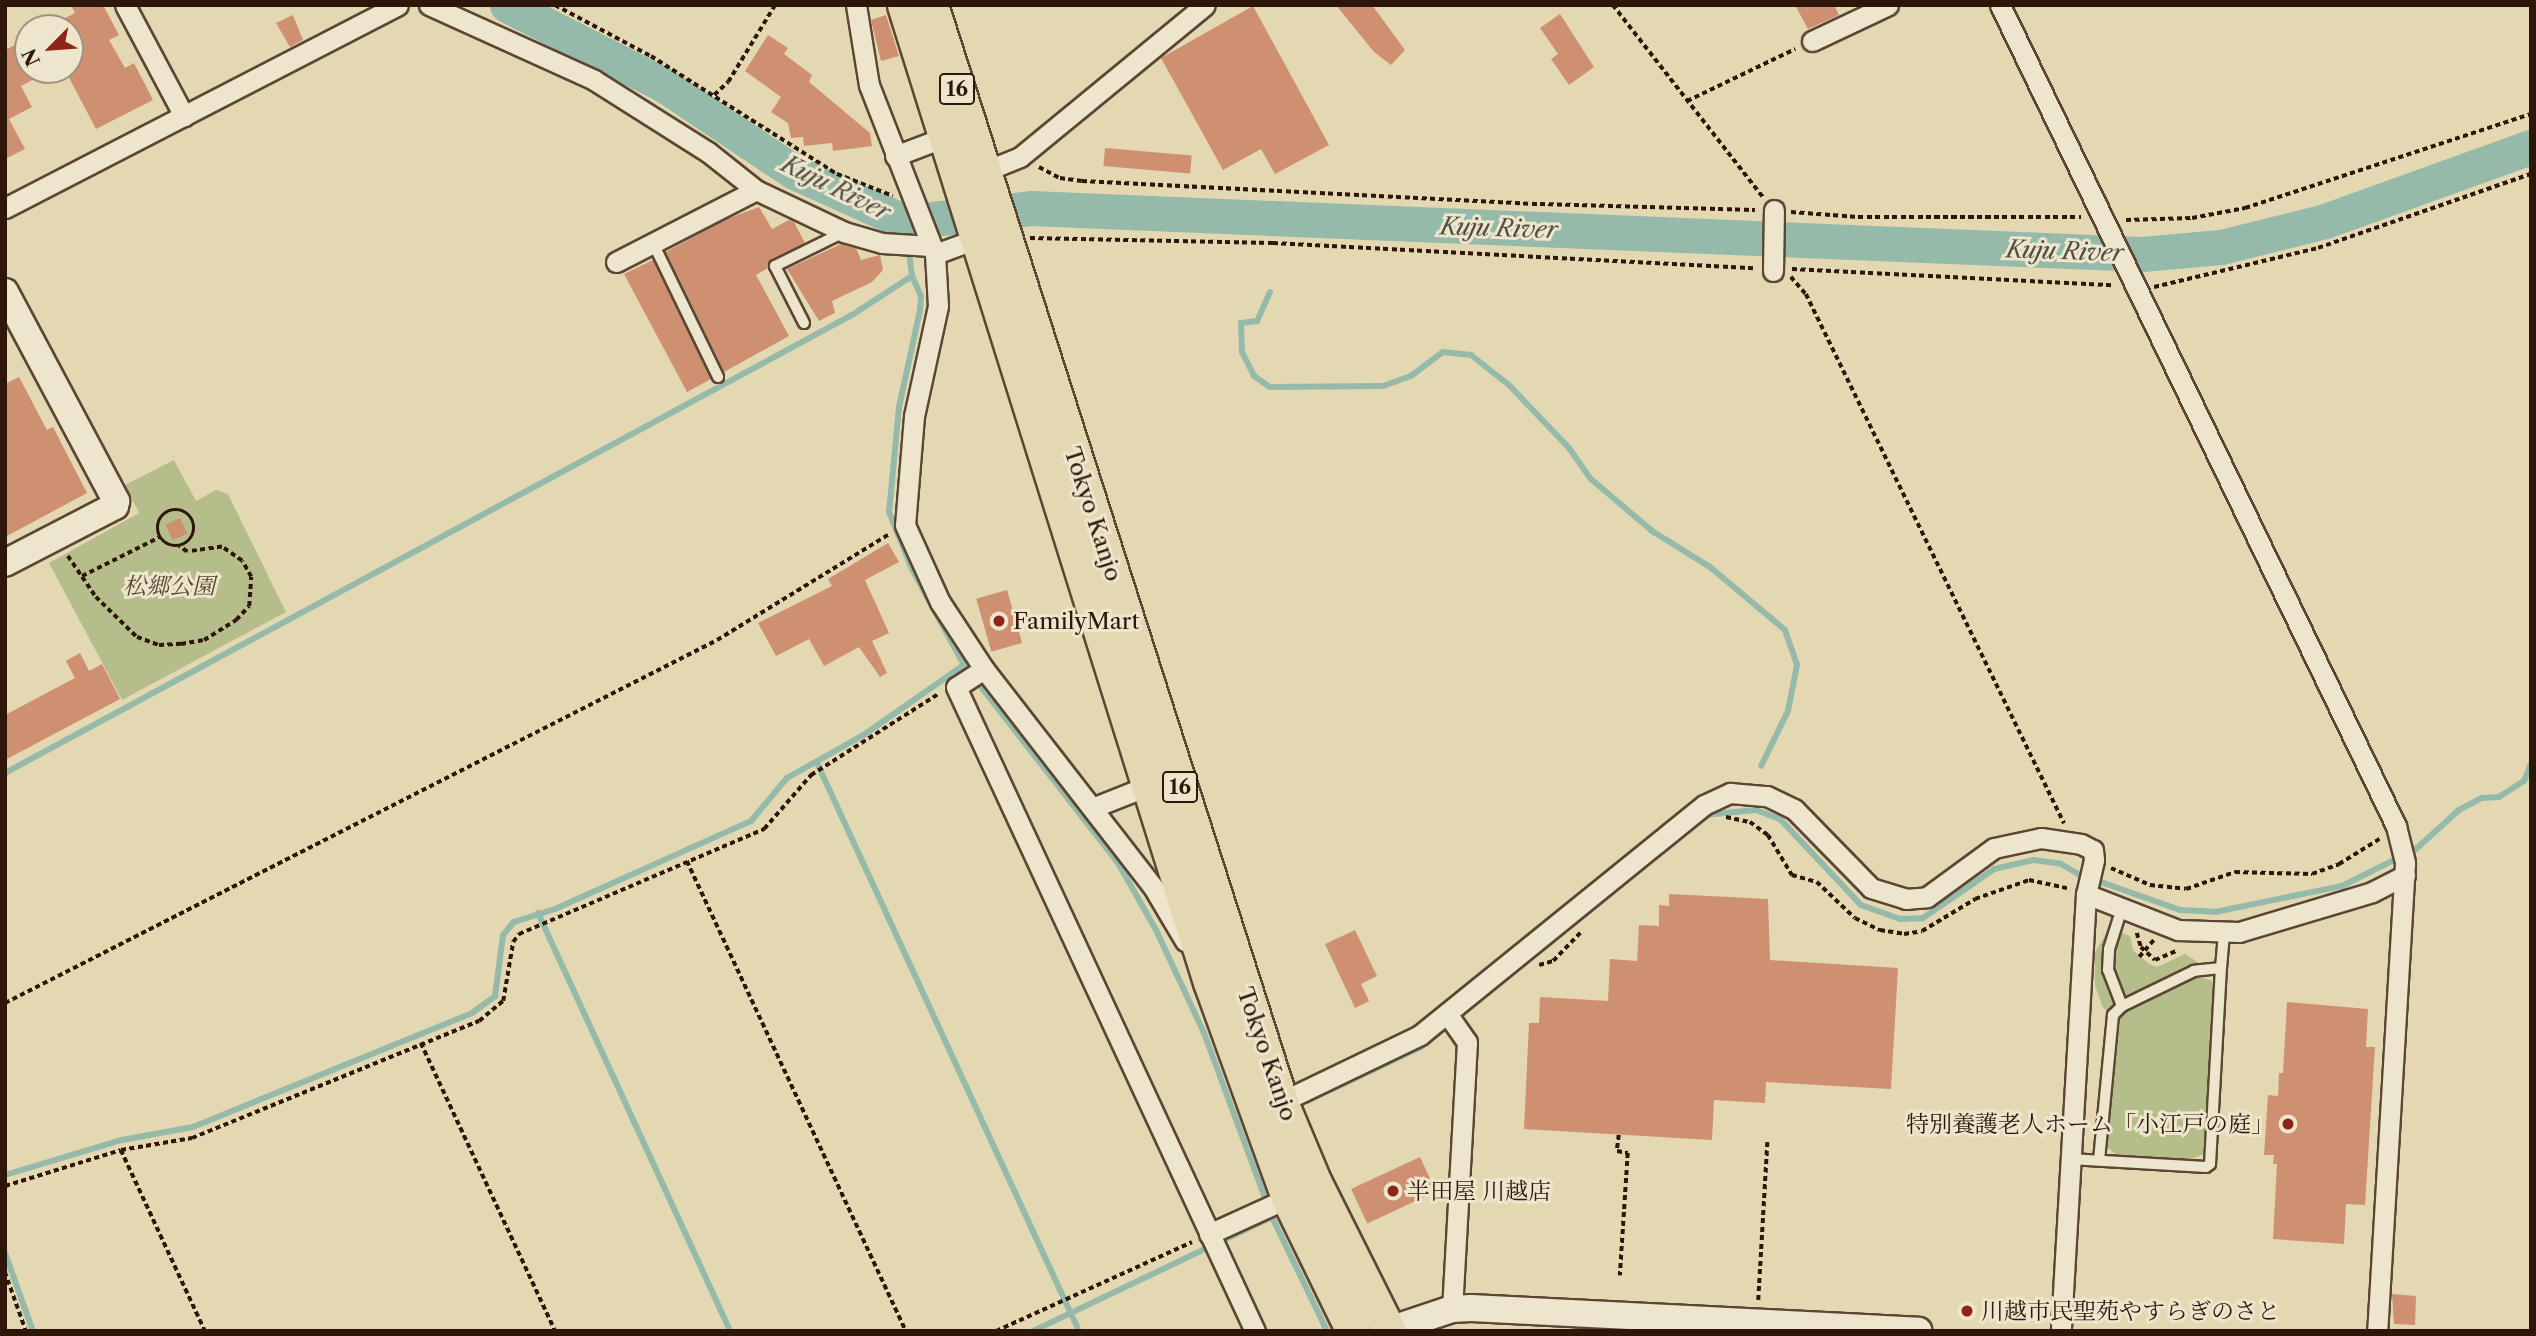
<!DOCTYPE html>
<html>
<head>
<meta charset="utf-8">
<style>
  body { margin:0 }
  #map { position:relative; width:2536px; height:1336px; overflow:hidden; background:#e3d8b2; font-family:"Libre Caslon Text","Noto Serif JP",serif }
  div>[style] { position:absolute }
  .green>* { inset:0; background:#b5be8b }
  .stream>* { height:6px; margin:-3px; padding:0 3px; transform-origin:3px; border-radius:3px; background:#95baaa }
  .river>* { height:35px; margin:-17.5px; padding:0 17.5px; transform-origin:17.5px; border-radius:17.5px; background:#95baaa }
  .building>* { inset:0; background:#cf8f71; transform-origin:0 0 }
  .path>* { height:3.5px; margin-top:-1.75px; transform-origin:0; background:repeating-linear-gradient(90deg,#2e160a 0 5px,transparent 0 8.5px) }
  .path>.ring { margin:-1.75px; padding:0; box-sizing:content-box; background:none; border:3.5px solid #2e160a; border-radius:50% }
  .roads { filter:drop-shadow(2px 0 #5b4634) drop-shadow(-2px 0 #5b4634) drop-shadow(0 2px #5b4634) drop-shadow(0 -2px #5b4634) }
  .lane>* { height:10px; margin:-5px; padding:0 5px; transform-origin:5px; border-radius:5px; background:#ede6cd }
  .street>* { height:19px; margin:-9.5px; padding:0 9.5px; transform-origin:9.5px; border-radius:9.5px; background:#ede6cd }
  .secondary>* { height:26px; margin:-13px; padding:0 13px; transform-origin:13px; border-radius:13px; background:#ede6cd }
  .highway>* { height:33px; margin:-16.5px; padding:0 16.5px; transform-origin:16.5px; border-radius:16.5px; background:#e3d8b2 }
  .dots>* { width:19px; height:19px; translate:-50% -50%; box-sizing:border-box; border:4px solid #ede6cd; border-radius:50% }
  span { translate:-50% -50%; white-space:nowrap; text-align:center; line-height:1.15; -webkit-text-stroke:6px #ede6cd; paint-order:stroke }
  .shield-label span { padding:2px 5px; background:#ede6cd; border:2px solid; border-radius:5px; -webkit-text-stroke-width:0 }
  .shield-label { font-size:21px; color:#2e160a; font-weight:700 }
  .street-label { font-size:23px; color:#2e160a }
  .park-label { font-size:23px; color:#564831; font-style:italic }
  .poi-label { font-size:23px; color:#2e160a }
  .left { translate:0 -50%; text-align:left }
  .right { translate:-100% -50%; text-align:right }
  .water-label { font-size:24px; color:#524f42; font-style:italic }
  .frame { position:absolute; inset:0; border:7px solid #2e160a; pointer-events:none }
  .north { position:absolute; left:14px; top:14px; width:70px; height:70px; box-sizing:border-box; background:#ede6cd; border:2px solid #a1937f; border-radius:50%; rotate:245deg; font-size:19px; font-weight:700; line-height:28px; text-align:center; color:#2e160a }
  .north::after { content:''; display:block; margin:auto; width:24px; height:32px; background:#8f2418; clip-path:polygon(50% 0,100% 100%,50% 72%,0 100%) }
</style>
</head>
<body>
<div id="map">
  <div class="green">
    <div style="clip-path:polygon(174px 460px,196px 501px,216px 490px,228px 494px,286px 612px,122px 700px,49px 563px,139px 513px,125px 485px)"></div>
    <div style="clip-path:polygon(2122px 933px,2130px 936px,2133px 950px,2149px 964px,2157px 967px,2185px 954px,2199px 963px,2109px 1011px,2103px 1008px,2095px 985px,2095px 952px,2106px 934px)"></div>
    <div style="clip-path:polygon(2197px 975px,2212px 981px,2215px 989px,2204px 1154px,2189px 1160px,2118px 1156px,2106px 1146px,2106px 1134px,2114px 1024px,2126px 1010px)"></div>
  </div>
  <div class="stream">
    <div style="left:912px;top:276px;width:22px;rotate:66deg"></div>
    <div style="left:921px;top:296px;width:14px;rotate:94deg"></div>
    <div style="left:920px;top:310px;width:99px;rotate:102.2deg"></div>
    <div style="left:899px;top:407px;width:105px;rotate:95.4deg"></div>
    <div style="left:889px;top:512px;width:61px;rotate:68deg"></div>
    <div style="left:912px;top:569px;width:109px;rotate:61.6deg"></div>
    <div style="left:964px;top:665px;width:251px;rotate:52.1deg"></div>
    <div style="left:1118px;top:863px;width:77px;rotate:60.4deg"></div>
    <div style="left:1156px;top:930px;width:114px;rotate:65deg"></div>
    <div style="left:1204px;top:1033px;width:196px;rotate:69.7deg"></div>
    <div style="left:1272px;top:1217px;width:265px;rotate:154.5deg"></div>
    <div style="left:1270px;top:292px;width:32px;rotate:114deg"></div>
    <div style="left:1257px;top:321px;width:16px;rotate:173deg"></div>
    <div style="left:1241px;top:323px;width:29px;rotate:88deg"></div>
    <div style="left:1242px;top:352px;width:27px;rotate:63deg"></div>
    <div style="left:1254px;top:376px;width:19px;rotate:35deg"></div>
    <div style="left:1270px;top:387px;width:113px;rotate:-0.5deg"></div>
    <div style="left:1383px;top:386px;width:30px;rotate:-20deg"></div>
    <div style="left:1411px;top:376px;width:40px;rotate:-37deg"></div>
    <div style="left:1443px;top:352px;width:28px;rotate:6deg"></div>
    <div style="left:1471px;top:355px;width:48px;rotate:38.3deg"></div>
    <div style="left:1509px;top:385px;width:87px;rotate:46.4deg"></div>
    <div style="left:1569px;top:448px;width:38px;rotate:55deg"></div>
    <div style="left:1591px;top:479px;width:80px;rotate:40.4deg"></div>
    <div style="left:1652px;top:531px;width:68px;rotate:31.8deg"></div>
    <div style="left:1710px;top:567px;width:98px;rotate:40deg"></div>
    <div style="left:1785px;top:630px;width:37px;rotate:71deg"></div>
    <div style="left:1797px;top:665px;width:47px;rotate:101.1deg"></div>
    <div style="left:1788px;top:711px;width:61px;rotate:116.1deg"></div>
    <div style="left:817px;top:763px;width:626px;rotate:65.24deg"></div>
    <div style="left:5px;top:773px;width:963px;rotate:-28.4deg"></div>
    <div style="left:852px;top:315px;width:72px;rotate:-33deg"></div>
    <div style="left:912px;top:276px;width:54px;rotate:-97.4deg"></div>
    <div style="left:1704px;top:815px;width:52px;rotate:-5.5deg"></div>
    <div style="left:1756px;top:810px;width:26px;rotate:21deg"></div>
    <div style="left:1780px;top:819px;width:118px;rotate:46.7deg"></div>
    <div style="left:1861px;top:905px;width:41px;rotate:19.7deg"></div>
    <div style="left:1900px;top:919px;width:23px;rotate:-2deg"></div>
    <div style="left:1923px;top:918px;width:86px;rotate:-34.6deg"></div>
    <div style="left:1994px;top:869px;width:41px;rotate:-12.7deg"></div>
    <div style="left:2034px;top:860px;width:27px;rotate:8deg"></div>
    <div style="left:2061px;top:864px;width:20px;rotate:30deg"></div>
    <div style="left:2078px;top:874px;width:108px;rotate:19.4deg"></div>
    <div style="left:2180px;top:910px;width:35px;rotate:3deg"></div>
    <div style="left:2215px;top:912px;width:130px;rotate:-11.6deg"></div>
    <div style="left:2342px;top:886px;width:83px;rotate:-26.6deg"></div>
    <div style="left:2416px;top:849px;width:58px;rotate:-42.2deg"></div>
    <div style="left:2459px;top:810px;width:26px;rotate:-28deg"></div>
    <div style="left:2482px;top:798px;width:17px;rotate:-3deg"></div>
    <div style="left:2499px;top:797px;width:30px;rotate:-33deg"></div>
    <div style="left:2524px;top:781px;width:18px;rotate:-68deg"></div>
    <div style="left:538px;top:913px;width:460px;rotate:65.3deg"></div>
    <div style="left:1307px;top:1101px;width:126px;rotate:-25.3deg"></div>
    <div style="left:1421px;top:1047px;width:92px;rotate:-39.2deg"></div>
    <div style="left:5px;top:1175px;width:122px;rotate:-16.7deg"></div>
    <div style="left:122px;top:1140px;width:72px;rotate:-10.4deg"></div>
    <div style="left:193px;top:1127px;width:301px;rotate:-22.2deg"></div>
    <div style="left:472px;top:1013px;width:29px;rotate:-36deg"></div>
    <div style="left:495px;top:996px;width:62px;rotate:-82.5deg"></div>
    <div style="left:503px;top:935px;width:17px;rotate:-50deg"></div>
    <div style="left:514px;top:922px;width:43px;rotate:-17.6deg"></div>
    <div style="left:555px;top:909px;width:215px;rotate:-24.2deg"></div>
    <div style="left:751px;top:821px;width:56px;rotate:-50.1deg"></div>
    <div style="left:787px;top:778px;width:90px;rotate:-29.4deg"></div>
    <div style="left:865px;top:734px;width:121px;rotate:-34.9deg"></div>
    <div style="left:1272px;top:1217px;width:127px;rotate:64.2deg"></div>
    <div style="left:5px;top:1253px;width:83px;rotate:70.3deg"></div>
  </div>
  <div class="river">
    <div style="left:507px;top:5px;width:176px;rotate:27deg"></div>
    <div style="left:664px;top:85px;width:156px;rotate:33.8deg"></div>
    <div style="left:794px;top:172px;width:122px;rotate:24.2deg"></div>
    <div style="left:905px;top:222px;width:127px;rotate:-6.3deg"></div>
    <div style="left:1031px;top:208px;width:1112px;rotate:2.37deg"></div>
    <div style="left:2142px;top:254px;width:79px;rotate:-5.1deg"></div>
    <div style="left:2221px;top:247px;width:107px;rotate:-14deg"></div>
    <div style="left:2325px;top:221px;width:219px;rotate:-19.8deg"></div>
  </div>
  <div class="building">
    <div style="clip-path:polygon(71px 5px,103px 5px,119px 35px,109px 40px,125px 68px,134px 63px,153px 100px,96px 129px,65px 70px,70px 70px,70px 28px,46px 28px,75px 13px)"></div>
    <div style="clip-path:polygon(1336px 5px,1372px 5px,1405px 50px,1391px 65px,1374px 52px)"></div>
    <div style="clip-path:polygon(1795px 5px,1834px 5px,1839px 15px,1808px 29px)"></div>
    <div style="clip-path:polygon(1253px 6px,1329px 145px,1275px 174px,1261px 149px,1223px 170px,1161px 58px)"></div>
    <div style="clip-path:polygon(1560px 14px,1594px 67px,1569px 85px,1551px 59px,1558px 54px,1540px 28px)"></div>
    <div style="clip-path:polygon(293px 15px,303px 40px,290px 47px,276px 23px)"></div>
    <div style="clip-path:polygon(886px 15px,899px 56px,881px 61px,871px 20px)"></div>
    <div style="clip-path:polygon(768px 35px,788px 48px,784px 54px,812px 75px,809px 82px,870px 133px,872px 146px,833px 151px,832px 143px,804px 146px,803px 137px,791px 138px,788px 123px,771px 112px,781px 97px,745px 71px)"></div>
    <div style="clip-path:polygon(28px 38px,28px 70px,52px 70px,21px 86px,32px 107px,9px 119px,25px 149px,5px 159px,5px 50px)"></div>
    <div style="left:1105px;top:148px;width:87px;height:18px;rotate:5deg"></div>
    <div style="clip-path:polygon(759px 207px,772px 229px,789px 220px,794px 222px,805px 243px,772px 259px,768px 268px,756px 275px,789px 336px,724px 372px,666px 252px,724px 220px)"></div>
    <div style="clip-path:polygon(841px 244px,856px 248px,861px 260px,880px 255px,883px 270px,872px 282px,832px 301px,835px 313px,819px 321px,787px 269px)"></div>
    <div style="clip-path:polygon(653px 260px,711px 379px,687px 392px,624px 274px)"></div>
    <div style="clip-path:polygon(19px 377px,47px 430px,53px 427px,87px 493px,5px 537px,5px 384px)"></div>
    <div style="left:180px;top:518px;width:17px;height:16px;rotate:65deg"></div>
    <div style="clip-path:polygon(888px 543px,899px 562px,865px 580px,889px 633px,872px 641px,887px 673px,880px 677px,859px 647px,824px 666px,809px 639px,776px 656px,758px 623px,832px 586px,828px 579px)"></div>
    <div style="left:1007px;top:590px;width:55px;height:32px;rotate:74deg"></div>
    <div style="clip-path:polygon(80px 653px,89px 671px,102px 664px,120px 699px,5px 760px,5px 715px,75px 678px,66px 661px)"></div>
    <div style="clip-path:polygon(1669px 894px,1768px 899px,1770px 960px,1898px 968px,1891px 1089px,1766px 1082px,1765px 1103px,1714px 1100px,1712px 1140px,1524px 1129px,1529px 1023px,1539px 1023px,1540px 997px,1608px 1001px,1610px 959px,1637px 961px,1639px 925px,1659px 926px,1659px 905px,1669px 906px)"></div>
    <div style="clip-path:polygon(1355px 930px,1377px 976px,1361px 984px,1369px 1001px,1355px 1008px,1325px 944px)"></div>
    <div style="clip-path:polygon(2287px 1002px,2368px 1009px,2366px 1047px,2375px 1047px,2365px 1205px,2346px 1204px,2344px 1244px,2273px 1239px,2277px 1164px,2273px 1164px,2274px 1155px,2264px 1155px,2268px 1095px,2278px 1096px,2279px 1073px,2283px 1073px)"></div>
    <div style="left:1420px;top:1157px;width:38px;height:76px;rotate:65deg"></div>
    <div style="clip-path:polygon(2392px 1294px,2416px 1296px,2415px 1325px,2394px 1324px)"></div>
  </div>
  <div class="path">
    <div style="left:555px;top:5px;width:109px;rotate:28deg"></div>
    <div style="left:651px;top:56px;width:220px;rotate:32.4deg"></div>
    <div style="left:837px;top:174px;width:60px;rotate:21.4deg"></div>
    <div style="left:1613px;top:5px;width:244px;rotate:52deg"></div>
    <div style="left:714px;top:95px;width:19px;rotate:-43deg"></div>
    <div style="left:728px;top:82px;width:90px;rotate:-58.6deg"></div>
    <div style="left:1687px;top:101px;width:120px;rotate:-25.7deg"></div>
    <div style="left:1039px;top:167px;width:24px;rotate:28deg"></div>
    <div style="left:1060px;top:178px;width:22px;rotate:8deg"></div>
    <div style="left:1082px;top:181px;width:459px;rotate:2.9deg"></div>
    <div style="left:1540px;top:204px;width:215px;rotate:1.6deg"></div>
    <div style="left:1791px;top:212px;width:67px;rotate:4.3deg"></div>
    <div style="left:1858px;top:217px;width:223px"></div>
    <div style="left:2126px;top:220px;width:66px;rotate:-1.7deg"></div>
    <div style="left:2192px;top:218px;width:54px;rotate:-10.7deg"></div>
    <div style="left:2245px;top:208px;width:301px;rotate:-18.2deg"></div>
    <div style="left:1030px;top:238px;width:243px;rotate:1.2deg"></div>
    <div style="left:1273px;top:243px;width:482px;rotate:3deg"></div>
    <div style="left:1792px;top:269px;width:321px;rotate:2.9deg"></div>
    <div style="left:1791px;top:277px;width:23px;rotate:49deg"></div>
    <div style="left:1806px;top:294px;width:589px;rotate:64deg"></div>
    <div style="left:2154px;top:287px;width:169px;rotate:-13.4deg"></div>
    <div style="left:2318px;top:248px;width:225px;rotate:-19.2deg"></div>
    <div class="ring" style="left:158px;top:510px;width:32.5px;height:32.5px"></div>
    <div style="left:68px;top:556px;width:50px;rotate:55.7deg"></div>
    <div style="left:96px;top:597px;width:57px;rotate:44.3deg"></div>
    <div style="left:137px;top:637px;width:23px;rotate:20deg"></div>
    <div style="left:159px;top:645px;width:22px;rotate:-3deg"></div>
    <div style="left:181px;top:644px;width:23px;rotate:-10deg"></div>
    <div style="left:204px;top:640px;width:38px;rotate:-32deg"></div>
    <div style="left:236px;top:620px;width:19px;rotate:-47deg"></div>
    <div style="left:249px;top:606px;width:29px;rotate:-86deg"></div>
    <div style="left:251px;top:577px;width:18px;rotate:-119deg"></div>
    <div style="left:242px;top:561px;width:24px;rotate:-145deg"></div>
    <div style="left:222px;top:547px;width:35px;rotate:172deg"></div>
    <div style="left:187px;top:552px;width:10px;rotate:-143deg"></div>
    <div style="left:82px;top:576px;width:87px;rotate:-26.6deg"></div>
    <div style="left:1726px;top:817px;width:25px;rotate:12deg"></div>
    <div style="left:1750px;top:822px;width:22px;rotate:36deg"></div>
    <div style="left:1768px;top:835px;width:47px;rotate:59deg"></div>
    <div style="left:1792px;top:875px;width:26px;rotate:16deg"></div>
    <div style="left:1817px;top:882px;width:52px;rotate:43.5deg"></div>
    <div style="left:1855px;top:918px;width:28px;rotate:26deg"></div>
    <div style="left:1880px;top:930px;width:24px;rotate:9deg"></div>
    <div style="left:1904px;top:934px;width:18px;rotate:-9deg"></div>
    <div style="left:1922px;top:931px;width:62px;rotate:-31.1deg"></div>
    <div style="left:1975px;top:899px;width:57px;rotate:-19.4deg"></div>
    <div style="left:2029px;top:880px;width:39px;rotate:12deg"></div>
    <div style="left:687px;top:861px;width:519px;rotate:65.02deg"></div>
    <div style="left:2111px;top:868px;width:43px;rotate:23.6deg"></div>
    <div style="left:2150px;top:885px;width:36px;rotate:6deg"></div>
    <div style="left:2186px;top:889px;width:52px;rotate:-19.1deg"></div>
    <div style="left:2235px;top:872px;width:77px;rotate:1.5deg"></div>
    <div style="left:2312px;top:874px;width:29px;rotate:-20deg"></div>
    <div style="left:2339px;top:864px;width:49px;rotate:-31.8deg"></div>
    <div style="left:2137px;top:933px;width:15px;rotate:74deg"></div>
    <div style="left:2141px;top:947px;width:19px;rotate:43deg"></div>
    <div style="left:2155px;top:960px;width:25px;rotate:-23deg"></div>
    <div style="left:2139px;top:957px;width:23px;rotate:-49deg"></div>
    <div style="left:1539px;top:965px;width:15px;rotate:-16deg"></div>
    <div style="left:1553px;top:961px;width:40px;rotate:-46deg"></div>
    <div style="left:5px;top:1003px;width:799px;rotate:-27.01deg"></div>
    <div style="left:717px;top:640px;width:201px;rotate:-31.6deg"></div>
    <div style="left:421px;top:1043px;width:318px;rotate:65deg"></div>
    <div style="left:1619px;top:1135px;width:16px;rotate:97deg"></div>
    <div style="left:1617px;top:1151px;width:11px;rotate:10deg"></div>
    <div style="left:1628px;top:1153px;width:123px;rotate:93.7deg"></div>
    <div style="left:121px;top:1150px;width:200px;rotate:65.1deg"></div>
    <div style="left:5px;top:1186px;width:121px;rotate:-17.2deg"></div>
    <div style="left:121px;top:1150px;width:72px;rotate:-9.6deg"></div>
    <div style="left:192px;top:1138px;width:310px;rotate:-22.2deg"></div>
    <div style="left:479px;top:1021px;width:31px;rotate:-40deg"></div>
    <div style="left:503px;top:1001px;width:60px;rotate:-80.4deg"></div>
    <div style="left:513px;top:942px;width:10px;rotate:-53deg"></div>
    <div style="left:519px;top:934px;width:267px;rotate:-23.2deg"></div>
    <div style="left:764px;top:829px;width:72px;rotate:-49deg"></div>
    <div style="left:811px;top:775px;width:151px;rotate:-32.5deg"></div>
    <div style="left:5px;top:1272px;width:63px;rotate:70.4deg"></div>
    <div style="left:1758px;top:1300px;width:158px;rotate:-86.7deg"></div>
    <div style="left:996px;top:1331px;width:215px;rotate:-24.4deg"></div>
  </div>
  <div class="roads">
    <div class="lane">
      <div style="left:653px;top:243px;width:149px;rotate:64.1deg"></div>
      <div style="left:804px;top:323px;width:64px;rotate:-117deg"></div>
      <div style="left:775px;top:266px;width:77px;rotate:-26.2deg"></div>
      <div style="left:2221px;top:968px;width:35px;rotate:-85deg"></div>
      <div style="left:2122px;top:1006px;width:39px;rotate:-111deg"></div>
      <div style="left:2108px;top:970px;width:21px;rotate:-87deg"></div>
      <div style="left:2109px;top:949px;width:43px;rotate:-72.4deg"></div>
      <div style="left:2070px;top:1159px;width:136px;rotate:3.4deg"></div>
      <div style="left:2206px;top:1167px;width:5px;rotate:-37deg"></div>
      <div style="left:2210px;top:1164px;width:196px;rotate:-86.8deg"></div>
      <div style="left:2221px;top:968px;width:27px;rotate:174deg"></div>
      <div style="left:2194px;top:971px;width:80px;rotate:154.1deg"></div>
      <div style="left:2122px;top:1006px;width:13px;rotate:135deg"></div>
      <div style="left:2113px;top:1015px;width:146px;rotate:95.5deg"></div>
    </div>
    <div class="street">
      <div style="left:125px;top:5px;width:126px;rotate:62deg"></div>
      <div style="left:429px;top:5px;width:181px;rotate:24.4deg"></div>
      <div style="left:594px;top:80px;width:135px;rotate:32.3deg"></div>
      <div style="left:708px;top:152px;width:61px;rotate:38.4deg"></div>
      <div style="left:756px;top:190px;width:98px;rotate:25.5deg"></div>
      <div style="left:844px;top:232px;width:40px;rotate:16deg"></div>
      <div style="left:882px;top:243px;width:49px;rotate:3.5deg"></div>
      <div style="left:856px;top:5px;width:81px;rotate:80.8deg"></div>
      <div style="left:869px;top:85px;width:181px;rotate:68.7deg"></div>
      <div style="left:935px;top:254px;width:52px;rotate:86.7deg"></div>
      <div style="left:938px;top:306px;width:113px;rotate:102.3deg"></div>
      <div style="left:914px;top:416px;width:109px;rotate:94.7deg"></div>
      <div style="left:905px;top:525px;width:85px;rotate:65.6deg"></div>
      <div style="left:940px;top:602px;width:80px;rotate:56.7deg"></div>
      <div style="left:984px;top:669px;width:33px;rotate:147deg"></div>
      <div style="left:956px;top:687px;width:710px;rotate:65.1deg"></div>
      <div style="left:2000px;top:5px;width:912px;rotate:64.25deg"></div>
      <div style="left:2396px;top:826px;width:38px;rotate:76deg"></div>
      <div style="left:2405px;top:863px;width:469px;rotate:93.4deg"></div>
      <div style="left:1812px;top:41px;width:84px;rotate:-25.3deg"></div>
      <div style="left:895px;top:156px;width:53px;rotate:-20.8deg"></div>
      <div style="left:983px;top:172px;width:40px;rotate:-22deg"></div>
      <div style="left:1020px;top:157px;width:239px;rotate:-39.4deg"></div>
      <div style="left:5px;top:208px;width:442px;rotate:-27.3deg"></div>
      <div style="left:935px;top:254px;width:44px;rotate:-20.1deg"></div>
      <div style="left:616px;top:262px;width:157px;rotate:-27.2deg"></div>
      <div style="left:1773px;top:271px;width:61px;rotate:-89.1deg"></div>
      <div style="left:984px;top:669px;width:276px;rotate:52.2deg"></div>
      <div style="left:1153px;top:887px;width:63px;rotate:59.3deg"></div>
      <div style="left:1092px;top:808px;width:62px;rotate:-21.6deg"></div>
      <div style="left:2086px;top:894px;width:99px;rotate:21.4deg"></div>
      <div style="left:2178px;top:930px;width:61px;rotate:1.9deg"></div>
      <div style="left:2239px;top:932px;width:139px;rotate:-16.7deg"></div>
      <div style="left:2372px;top:892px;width:37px;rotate:-27deg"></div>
      <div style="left:1448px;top:1015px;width:33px;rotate:55deg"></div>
      <div style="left:1467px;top:1042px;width:267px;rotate:93.2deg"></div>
      <div style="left:1281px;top:1102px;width:154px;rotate:-25.7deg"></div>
      <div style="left:1420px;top:1035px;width:365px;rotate:-39deg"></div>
      <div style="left:1704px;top:805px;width:29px;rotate:-25deg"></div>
      <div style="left:1730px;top:793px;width:37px;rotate:5deg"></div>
      <div style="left:1767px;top:796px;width:30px;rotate:26deg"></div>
      <div style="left:1794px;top:809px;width:110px;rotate:45.7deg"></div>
      <div style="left:1871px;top:888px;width:37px;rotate:17deg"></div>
      <div style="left:1906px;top:899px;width:21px;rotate:-5deg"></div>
      <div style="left:1927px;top:897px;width:83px;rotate:-36.2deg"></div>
      <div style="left:1994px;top:848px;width:48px;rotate:-12deg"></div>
      <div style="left:2041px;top:838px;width:40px;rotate:8.5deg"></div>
      <div style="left:2081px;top:844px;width:13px;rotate:27deg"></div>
      <div style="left:2093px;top:850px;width:10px;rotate:84deg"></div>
      <div style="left:2094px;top:860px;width:35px;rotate:103deg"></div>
      <div style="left:2086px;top:894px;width:438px;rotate:93.3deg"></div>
      <div style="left:1209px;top:1234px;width:87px;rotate:-24.5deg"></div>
    </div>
    <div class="secondary">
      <div style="left:5px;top:292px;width:237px;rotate:62deg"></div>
      <div style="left:116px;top:501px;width:5px;rotate:101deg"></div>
      <div style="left:115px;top:506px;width:124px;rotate:152.6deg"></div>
      <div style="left:1386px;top:1331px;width:70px;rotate:-18.4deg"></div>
      <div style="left:1452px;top:1309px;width:19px;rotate:-3deg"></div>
      <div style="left:1471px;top:1308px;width:448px;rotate:2.9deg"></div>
    </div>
    <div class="highway">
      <div style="left:904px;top:5px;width:1024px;rotate:72.61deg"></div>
      <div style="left:1210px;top:982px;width:230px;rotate:70.1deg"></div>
      <div style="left:1288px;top:1198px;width:148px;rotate:64deg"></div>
      <div style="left:931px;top:5px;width:1151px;rotate:72.3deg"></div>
      <div style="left:1281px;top:1102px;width:86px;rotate:67.3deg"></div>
      <div style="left:1314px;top:1181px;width:168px;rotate:63.4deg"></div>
    </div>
  </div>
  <div class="dots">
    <div style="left:999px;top:621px;background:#8f2418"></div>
    <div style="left:2288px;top:1124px;background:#8f2418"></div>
    <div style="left:1393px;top:1191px;background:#8f2418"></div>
    <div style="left:1967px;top:1311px;background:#8f2418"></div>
  </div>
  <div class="shield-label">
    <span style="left:957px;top:89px">16</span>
    <span style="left:1180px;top:787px">16</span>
  </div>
  <div class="street-label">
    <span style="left:1093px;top:514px;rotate:72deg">Tokyo Kanjo</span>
    <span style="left:1267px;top:1054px;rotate:71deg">Tokyo Kanjo</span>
  </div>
  <div class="park-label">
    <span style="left:169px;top:586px">松郷公園</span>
  </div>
  <div class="poi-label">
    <span class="left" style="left:1013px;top:621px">FamilyMart</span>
    <span class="right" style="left:2274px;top:1124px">特別養護老人ホーム「小江戸の庭」</span>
    <span class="left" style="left:1407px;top:1191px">半田屋 川越店</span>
    <span class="left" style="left:1981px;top:1311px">川越市民聖苑やすらぎのさと</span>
  </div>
  <div class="water-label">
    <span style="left:836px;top:188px;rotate:26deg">Kuju River</span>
    <span style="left:1499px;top:228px;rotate:2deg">Kuju River</span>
    <span style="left:2065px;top:251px;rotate:2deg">Kuju River</span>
  </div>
  <div class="frame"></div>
  <div class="north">N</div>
</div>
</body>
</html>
